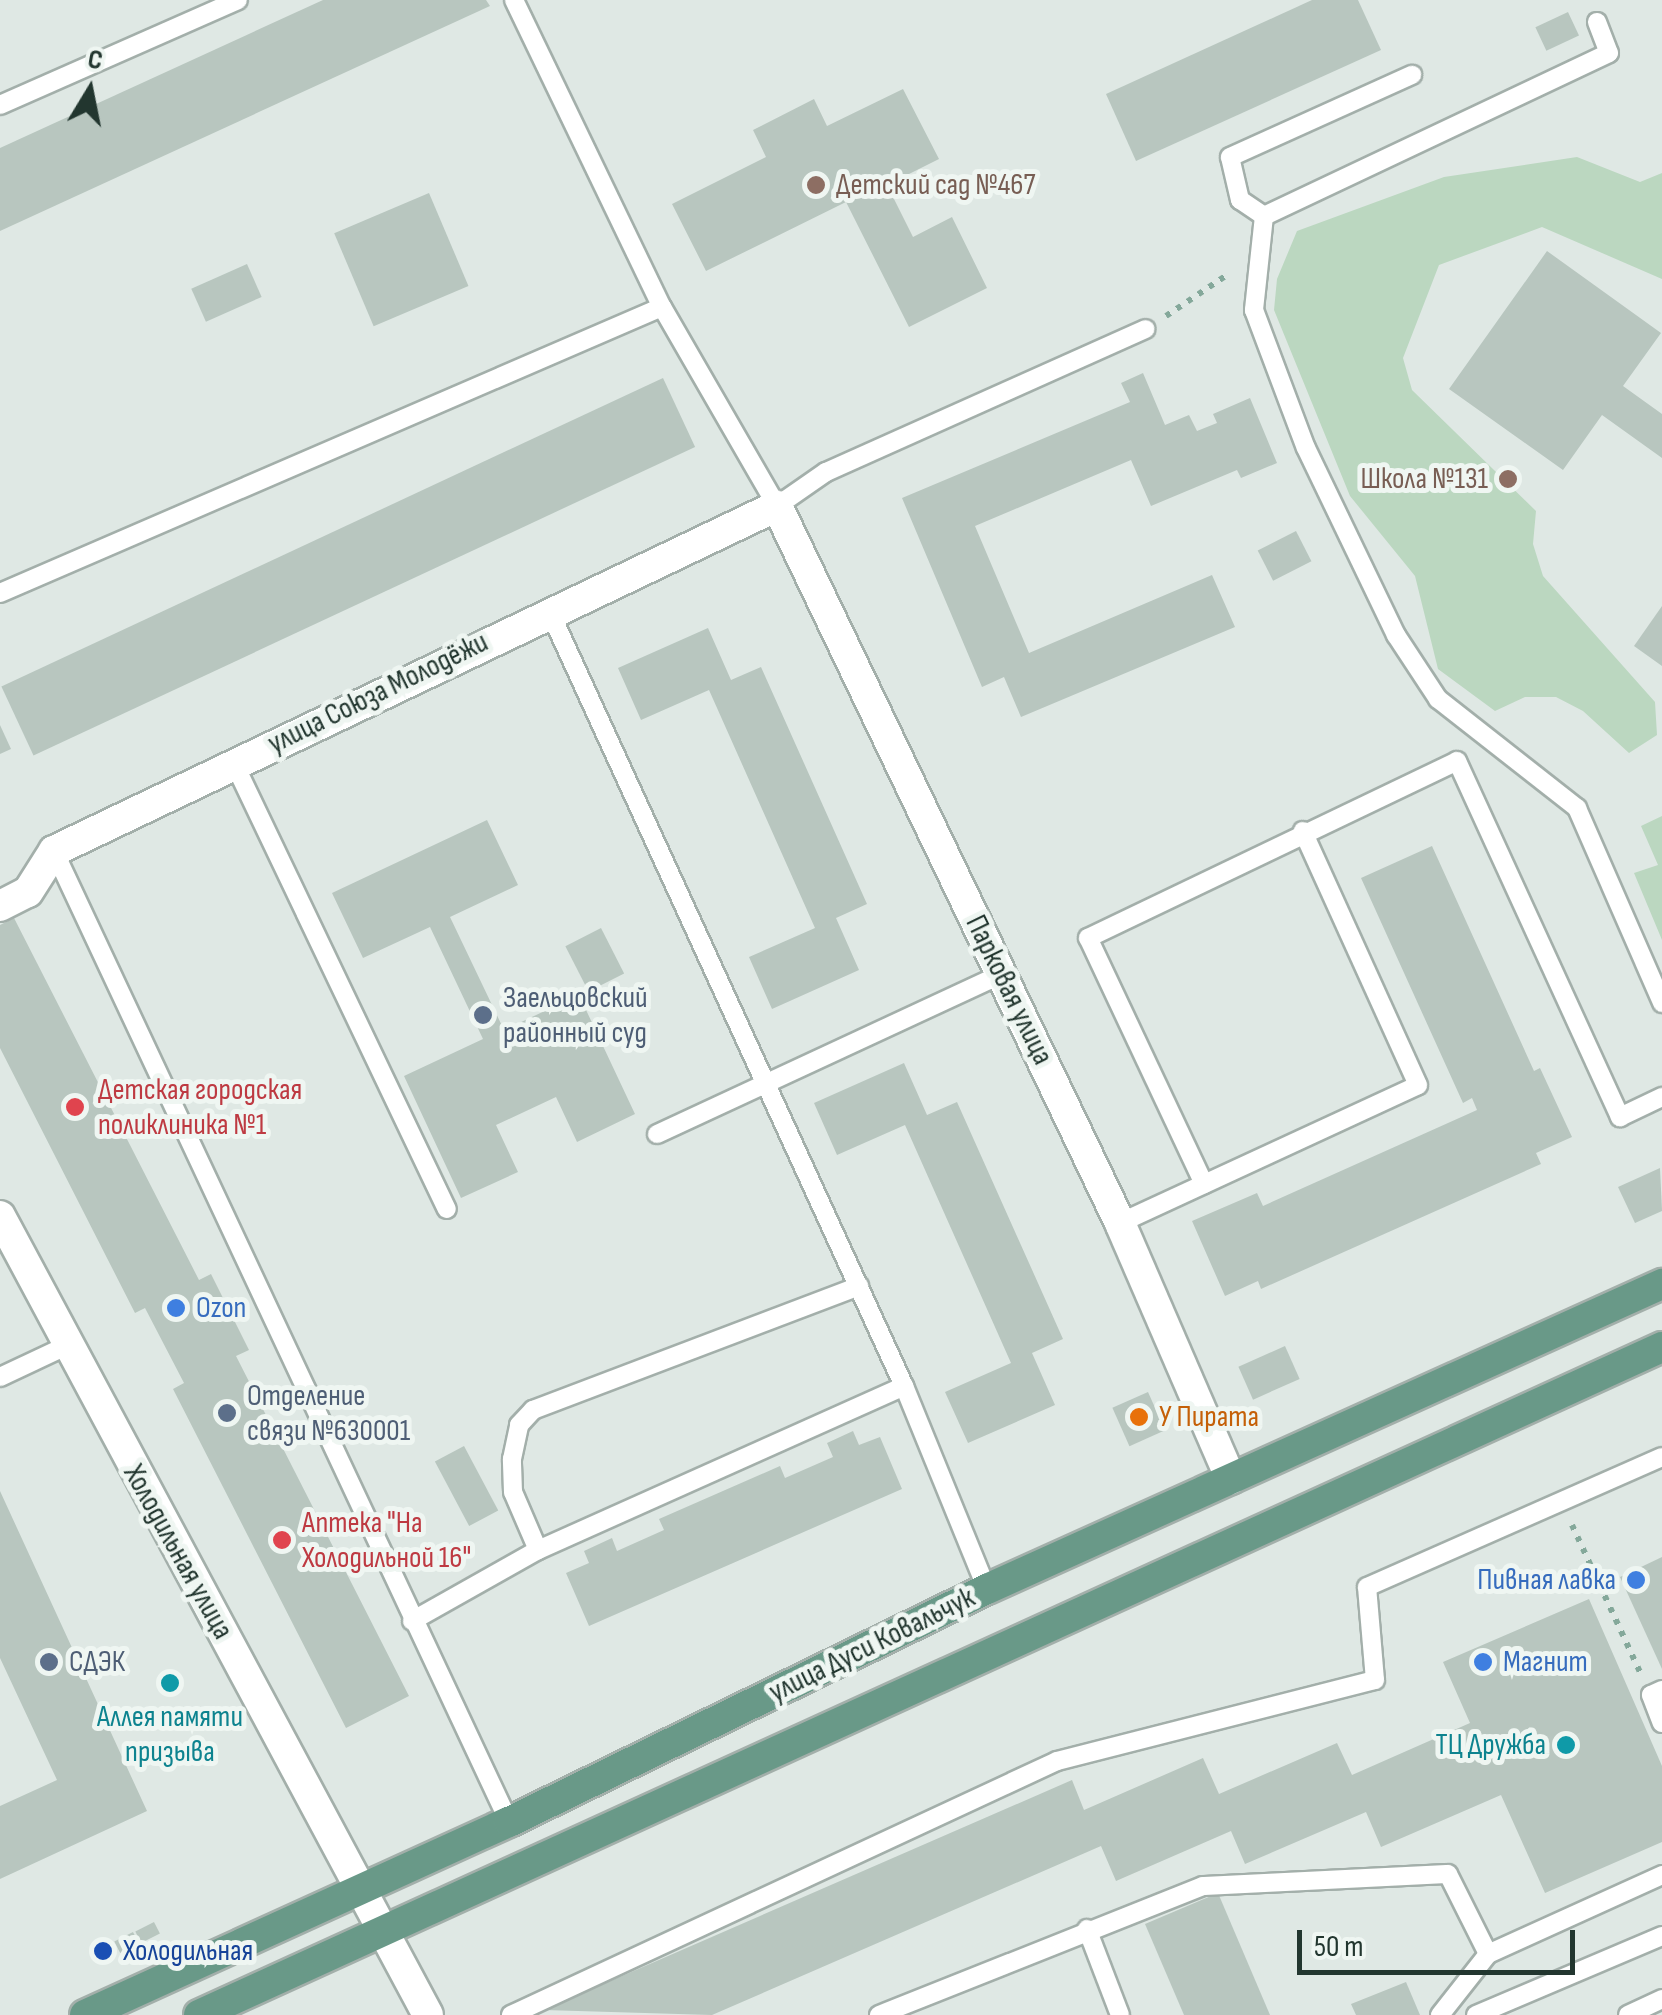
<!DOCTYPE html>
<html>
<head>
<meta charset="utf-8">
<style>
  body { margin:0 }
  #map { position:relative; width:1662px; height:2015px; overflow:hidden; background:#dfe8e4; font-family:"Sofia Sans Condensed",sans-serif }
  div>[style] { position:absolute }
  .green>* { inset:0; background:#bbd7c0 }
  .building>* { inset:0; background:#b8c6bf; transform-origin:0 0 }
  .path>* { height:6px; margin-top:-3px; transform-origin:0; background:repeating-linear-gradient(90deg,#84a89a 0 5px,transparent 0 13px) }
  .roads { filter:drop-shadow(2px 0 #a3afaa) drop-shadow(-2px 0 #a3afaa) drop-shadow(0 2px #a3afaa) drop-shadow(0 -2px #a3afaa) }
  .service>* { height:18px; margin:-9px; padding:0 9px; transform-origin:9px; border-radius:9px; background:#fff }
  .minor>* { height:30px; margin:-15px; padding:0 15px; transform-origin:15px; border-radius:15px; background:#fff }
  .primary>* { height:30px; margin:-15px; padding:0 15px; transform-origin:15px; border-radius:15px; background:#699988 }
  .dots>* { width:28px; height:28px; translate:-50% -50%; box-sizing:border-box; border:5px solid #eff6f2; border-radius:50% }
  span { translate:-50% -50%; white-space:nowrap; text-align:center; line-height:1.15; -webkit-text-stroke:10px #eff6f2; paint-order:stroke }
  .education-label { font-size:30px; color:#785e54 }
  .left { translate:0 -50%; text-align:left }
  .right { translate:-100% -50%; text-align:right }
  .street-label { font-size:30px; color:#22362f }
  .service-label { font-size:30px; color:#4e5e75 }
  .health-label { font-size:30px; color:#be3a42 }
  .shop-label { font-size:30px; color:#366cbe }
  .food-label { font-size:30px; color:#c56008 }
  .culture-label { font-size:30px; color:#0d838f }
  .transit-label { font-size:30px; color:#164399 }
  .north { position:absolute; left:40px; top:40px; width:100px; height:100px; -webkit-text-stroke:8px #eff6f2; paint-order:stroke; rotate:10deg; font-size:28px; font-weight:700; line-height:40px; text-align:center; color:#22362f }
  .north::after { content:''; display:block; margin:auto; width:35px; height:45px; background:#22362f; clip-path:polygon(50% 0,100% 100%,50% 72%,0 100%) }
  .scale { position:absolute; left:1297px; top:1930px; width:278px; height:45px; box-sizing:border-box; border:5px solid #22362f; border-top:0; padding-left:12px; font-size:30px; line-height:35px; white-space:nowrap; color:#22362f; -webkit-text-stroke:8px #eff6f2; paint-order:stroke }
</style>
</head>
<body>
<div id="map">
  <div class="green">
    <div style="clip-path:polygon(1577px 157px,1640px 182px,1662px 173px,1662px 279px,1542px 227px,1439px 265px,1403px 358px,1412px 390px,1536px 511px,1533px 544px,1543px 576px,1655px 702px,1657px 735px,1629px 753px,1583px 711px,1556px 697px,1525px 697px,1495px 711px,1438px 669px,1415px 576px,1350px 496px,1274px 310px,1277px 279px,1297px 231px,1444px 177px)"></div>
    <div style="clip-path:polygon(1662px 816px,1662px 940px,1634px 873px,1658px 865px,1641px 826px)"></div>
  </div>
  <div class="building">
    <div style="clip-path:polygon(323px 0,486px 0,490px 6px,0 231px,0 148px)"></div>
    <div style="clip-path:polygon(1312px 0,1358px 0,1381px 50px,1136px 161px,1106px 94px)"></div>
    <div style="left:1568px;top:12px;width:26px;height:36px;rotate:65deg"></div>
    <div style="clip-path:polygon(903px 89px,939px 159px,887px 185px,913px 237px,952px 217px,987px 288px,909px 327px,846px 202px,706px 271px,672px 204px,766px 157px,753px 130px,814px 99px,827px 126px)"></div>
    <div style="left:429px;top:193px;width:101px;height:103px;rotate:67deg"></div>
    <div style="clip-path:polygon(1547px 251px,1661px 333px,1623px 386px,1662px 414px,1662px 458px,1602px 415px,1563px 470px,1449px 389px)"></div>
    <div style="left:247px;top:264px;width:36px;height:61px;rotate:66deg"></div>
    <div style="clip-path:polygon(1143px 373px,1165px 425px,1189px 415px,1197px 431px,1217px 423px,1213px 414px,1250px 398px,1277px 463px,1241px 478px,1237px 470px,1151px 506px,1131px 460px,975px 526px,1029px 653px,1212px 575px,1235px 627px,1021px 717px,1004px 677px,982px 687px,902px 498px,1130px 402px,1121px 383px)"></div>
    <div style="left:663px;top:378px;width:76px;height:730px;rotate:65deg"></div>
    <div style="left:1296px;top:531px;width:34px;height:43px;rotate:63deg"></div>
    <div style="clip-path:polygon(1662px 606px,1662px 666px,1634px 646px)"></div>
    <div style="clip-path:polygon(708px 628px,731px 680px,761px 667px,867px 904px,836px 918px,859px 970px,772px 1009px,749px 957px,815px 928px,709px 690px,641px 720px,618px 668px)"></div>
    <div style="clip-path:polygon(0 725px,11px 749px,0 754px)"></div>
    <div style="clip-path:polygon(487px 820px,518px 885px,450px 917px,504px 1030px,579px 995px,635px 1114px,577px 1142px,556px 1097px,496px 1125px,518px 1172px,461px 1198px,404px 1076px,483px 1039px,430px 927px,363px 958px,332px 893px)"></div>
    <div style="clip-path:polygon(1432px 846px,1534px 1071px,1540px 1068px,1572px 1137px,1536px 1153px,1541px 1164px,1261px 1289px,1258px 1281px,1225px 1296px,1192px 1221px,1257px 1193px,1263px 1206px,1477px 1110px,1472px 1098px,1463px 1103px,1361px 878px)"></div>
    <div style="clip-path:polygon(14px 918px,199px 1280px,211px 1274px,249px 1350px,236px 1356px,409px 1696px,346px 1728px,173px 1389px,184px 1383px,145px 1308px,135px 1313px,0 1048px,0 925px)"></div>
    <div style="left:601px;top:928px;width:51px;height:40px;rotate:63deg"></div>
    <div style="clip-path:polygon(904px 1063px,927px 1115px,957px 1102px,1063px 1339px,1032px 1353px,1055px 1405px,968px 1443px,945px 1392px,1011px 1363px,905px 1125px,837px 1155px,814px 1103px)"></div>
    <div style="clip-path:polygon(1660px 1168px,1662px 1211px,1635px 1223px,1618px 1187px)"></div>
    <div style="left:1285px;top:1346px;width:36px;height:51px;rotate:66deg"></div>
    <div style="left:1148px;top:1392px;width:42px;height:39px;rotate:66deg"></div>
    <div style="clip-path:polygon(853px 1431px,859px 1445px,880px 1437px,902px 1489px,589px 1626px,566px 1573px,589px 1563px,584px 1551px,612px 1538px,617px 1551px,664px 1530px,659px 1519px,780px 1466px,785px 1478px,833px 1457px,827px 1443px)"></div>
    <div style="left:464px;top:1446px;width:73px;height:33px;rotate:62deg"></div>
    <div style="clip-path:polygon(0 1491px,147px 1811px,0 1879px,0 1806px,57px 1780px,0 1658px)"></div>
    <div style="clip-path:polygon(1662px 1557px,1662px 1669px,1620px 1577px)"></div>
    <div style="clip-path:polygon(1589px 1599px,1662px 1766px,1662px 1842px,1545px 1893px,1501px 1795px,1381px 1847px,1366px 1812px,1245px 1864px,1231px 1831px,1116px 1881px,1101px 1846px,712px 2015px,544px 2010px,1072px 1780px,1084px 1810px,1203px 1758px,1219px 1794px,1337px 1743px,1352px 1775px,1470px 1723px,1443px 1662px)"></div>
    <div style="clip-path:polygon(1218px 1893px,1270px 2015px,1184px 2015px,1145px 1924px)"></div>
    <div style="left:154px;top:1922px;width:13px;height:21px;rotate:63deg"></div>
    <div style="left:133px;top:1932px;width:13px;height:21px;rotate:63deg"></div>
    <div style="clip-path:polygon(1406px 1982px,1420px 2015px,1356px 2015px,1351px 2004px)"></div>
  </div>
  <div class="path">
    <div style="left:1166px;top:316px;width:77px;rotate:-33.9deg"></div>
    <div style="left:1572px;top:1525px;width:162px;rotate:65.2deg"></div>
  </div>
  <div class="roads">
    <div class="service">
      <div style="left:514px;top:0;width:341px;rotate:64.3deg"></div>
      <div style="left:662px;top:307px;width:230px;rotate:60deg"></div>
      <div style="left:777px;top:506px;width:60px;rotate:-34.8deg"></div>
      <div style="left:826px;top:472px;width:350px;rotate:-24.1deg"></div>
      <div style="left:1597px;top:22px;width:33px;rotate:69deg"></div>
      <div style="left:1609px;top:53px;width:382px;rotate:154.7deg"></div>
      <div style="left:1264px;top:216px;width:95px;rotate:96.1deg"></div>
      <div style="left:1254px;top:310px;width:147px;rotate:69.4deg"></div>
      <div style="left:1306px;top:448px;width:208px;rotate:64.3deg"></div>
      <div style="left:1396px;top:635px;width:77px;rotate:56.7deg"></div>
      <div style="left:1438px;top:699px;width:177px;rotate:38.1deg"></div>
      <div style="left:1577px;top:808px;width:213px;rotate:66.4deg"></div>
      <div style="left:0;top:105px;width:260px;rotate:-23.8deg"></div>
      <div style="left:1264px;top:216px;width:29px;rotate:-146deg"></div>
      <div style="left:1240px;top:200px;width:44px;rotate:-103.1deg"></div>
      <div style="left:1230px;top:157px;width:200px;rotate:-24.3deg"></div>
      <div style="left:0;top:593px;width:721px;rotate:-23.37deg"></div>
      <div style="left:549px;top:610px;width:853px;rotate:65.42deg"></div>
      <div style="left:904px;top:1386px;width:219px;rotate:67.8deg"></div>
      <div style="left:234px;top:763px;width:494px;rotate:64.5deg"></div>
      <div style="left:54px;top:851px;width:1072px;rotate:64.89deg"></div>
      <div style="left:657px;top:1134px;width:380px;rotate:-24.9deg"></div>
      <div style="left:1204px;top:1184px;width:272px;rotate:-115.2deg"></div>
      <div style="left:1088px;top:938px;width:409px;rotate:-25.6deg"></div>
      <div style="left:1457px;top:761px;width:392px;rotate:65.4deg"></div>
      <div style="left:1620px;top:1117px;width:47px;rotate:-25.5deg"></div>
      <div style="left:1120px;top:1223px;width:328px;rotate:-24.8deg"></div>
      <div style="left:1418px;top:1085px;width:279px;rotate:-114.4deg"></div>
      <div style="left:0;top:1377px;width:73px;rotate:-25.2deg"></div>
      <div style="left:538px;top:1550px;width:63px;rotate:-113.3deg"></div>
      <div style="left:513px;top:1492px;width:33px;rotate:-92deg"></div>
      <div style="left:512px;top:1459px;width:35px;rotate:-78deg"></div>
      <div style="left:519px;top:1425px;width:21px;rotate:-47deg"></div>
      <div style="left:533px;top:1410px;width:349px;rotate:-20.8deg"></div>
      <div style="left:412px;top:1621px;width:145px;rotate:-29.4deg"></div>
      <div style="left:538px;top:1550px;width:401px;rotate:-24.1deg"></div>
      <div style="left:1662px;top:1690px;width:12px;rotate:156deg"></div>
      <div style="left:1651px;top:1695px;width:30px;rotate:69deg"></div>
      <div style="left:1087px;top:1929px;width:92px;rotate:69deg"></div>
      <div style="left:511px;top:2015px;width:602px;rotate:-24.95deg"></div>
      <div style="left:1057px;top:1761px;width:328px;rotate:-14.3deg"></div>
      <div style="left:1375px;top:1680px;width:93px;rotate:-94.9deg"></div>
      <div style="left:1367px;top:1587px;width:322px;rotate:-23.8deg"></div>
      <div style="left:879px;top:2015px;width:349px;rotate:-21.7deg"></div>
      <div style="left:1203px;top:1886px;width:245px;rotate:-2.8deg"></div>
      <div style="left:1448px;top:1874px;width:89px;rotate:63.4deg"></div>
      <div style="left:1440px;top:2015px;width:78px;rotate:-51.8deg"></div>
      <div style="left:1488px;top:1954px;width:191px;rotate:-24.4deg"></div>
      <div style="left:1476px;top:2015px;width:202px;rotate:-23deg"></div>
      <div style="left:1628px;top:2015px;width:38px;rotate:-25deg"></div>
    </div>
    <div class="minor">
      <div style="left:0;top:906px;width:31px;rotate:-27deg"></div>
      <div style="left:28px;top:892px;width:49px;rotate:-57.6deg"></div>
      <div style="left:54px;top:851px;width:801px;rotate:-25.51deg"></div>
      <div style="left:777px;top:506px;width:795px;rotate:64.43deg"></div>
      <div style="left:1120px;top:1223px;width:279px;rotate:66.6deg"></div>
      <div style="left:0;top:1216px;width:906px;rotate:61.82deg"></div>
    </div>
    <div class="primary">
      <div style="left:85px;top:2015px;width:466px;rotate:-24.5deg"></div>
      <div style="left:509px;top:1822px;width:532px;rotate:-25.99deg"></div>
      <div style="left:987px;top:1589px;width:741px;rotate:-24.32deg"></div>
      <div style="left:199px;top:2015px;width:1608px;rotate:-24.54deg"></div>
    </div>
  </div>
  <div class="dots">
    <div style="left:816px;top:185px;background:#8d6e63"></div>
    <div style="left:1508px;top:479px;background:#8d6e63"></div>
    <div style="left:483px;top:1015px;background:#5c6f8a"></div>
    <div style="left:75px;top:1107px;background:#e0444e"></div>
    <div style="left:176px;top:1308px;background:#3f7fe0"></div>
    <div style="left:227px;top:1413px;background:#5c6f8a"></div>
    <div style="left:1139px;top:1417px;background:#e8710a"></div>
    <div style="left:282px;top:1540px;background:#e0444e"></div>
    <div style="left:1636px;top:1580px;background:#3f7fe0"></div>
    <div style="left:49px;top:1662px;background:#5c6f8a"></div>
    <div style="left:1483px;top:1662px;background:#3f7fe0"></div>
    <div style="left:170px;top:1683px;background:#0f9aa8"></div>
    <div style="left:1566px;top:1745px;background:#0f9aa8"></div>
    <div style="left:103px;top:1951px;background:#1a4fb4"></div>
  </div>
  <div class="education-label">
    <span class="left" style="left:836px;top:185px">Детский сад №467</span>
    <span class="right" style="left:1488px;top:479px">Школа №131</span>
  </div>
  <div class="street-label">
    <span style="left:378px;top:693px;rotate:-26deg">улица Союза Молодёжи</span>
    <span style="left:1009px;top:990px;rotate:64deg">Парковая улица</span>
    <span style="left:178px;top:1552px;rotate:61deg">Холодильная улица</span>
    <span style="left:872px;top:1645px;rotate:-26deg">улица Дуси Ковальчук</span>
  </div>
  <div class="service-label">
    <span class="left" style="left:503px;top:1015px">Заельцовский<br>районный суд</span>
    <span class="left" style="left:247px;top:1413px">Отделение<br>связи №630001</span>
    <span class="left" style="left:69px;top:1662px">СДЭК</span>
  </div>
  <div class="health-label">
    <span class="left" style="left:98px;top:1107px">Детская городская<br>поликлиника №1</span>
    <span class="left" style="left:302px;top:1540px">Аптека "На<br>Холодильной 16"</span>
  </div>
  <div class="shop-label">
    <span class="left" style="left:196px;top:1308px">Ozon</span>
    <span class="right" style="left:1616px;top:1580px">Пивная лавка</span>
    <span class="left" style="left:1503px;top:1662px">Магнит</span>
  </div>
  <div class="food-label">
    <span class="left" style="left:1159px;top:1417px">У Пирата</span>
  </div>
  <div class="culture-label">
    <span style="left:170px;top:1734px">Аллея памяти<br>призыва</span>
    <span class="right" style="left:1546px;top:1745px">ТЦ Дружба</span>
  </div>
  <div class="transit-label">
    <span class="left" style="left:123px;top:1951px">Холодильная</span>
  </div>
  <div class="north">С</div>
  <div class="scale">50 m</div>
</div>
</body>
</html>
